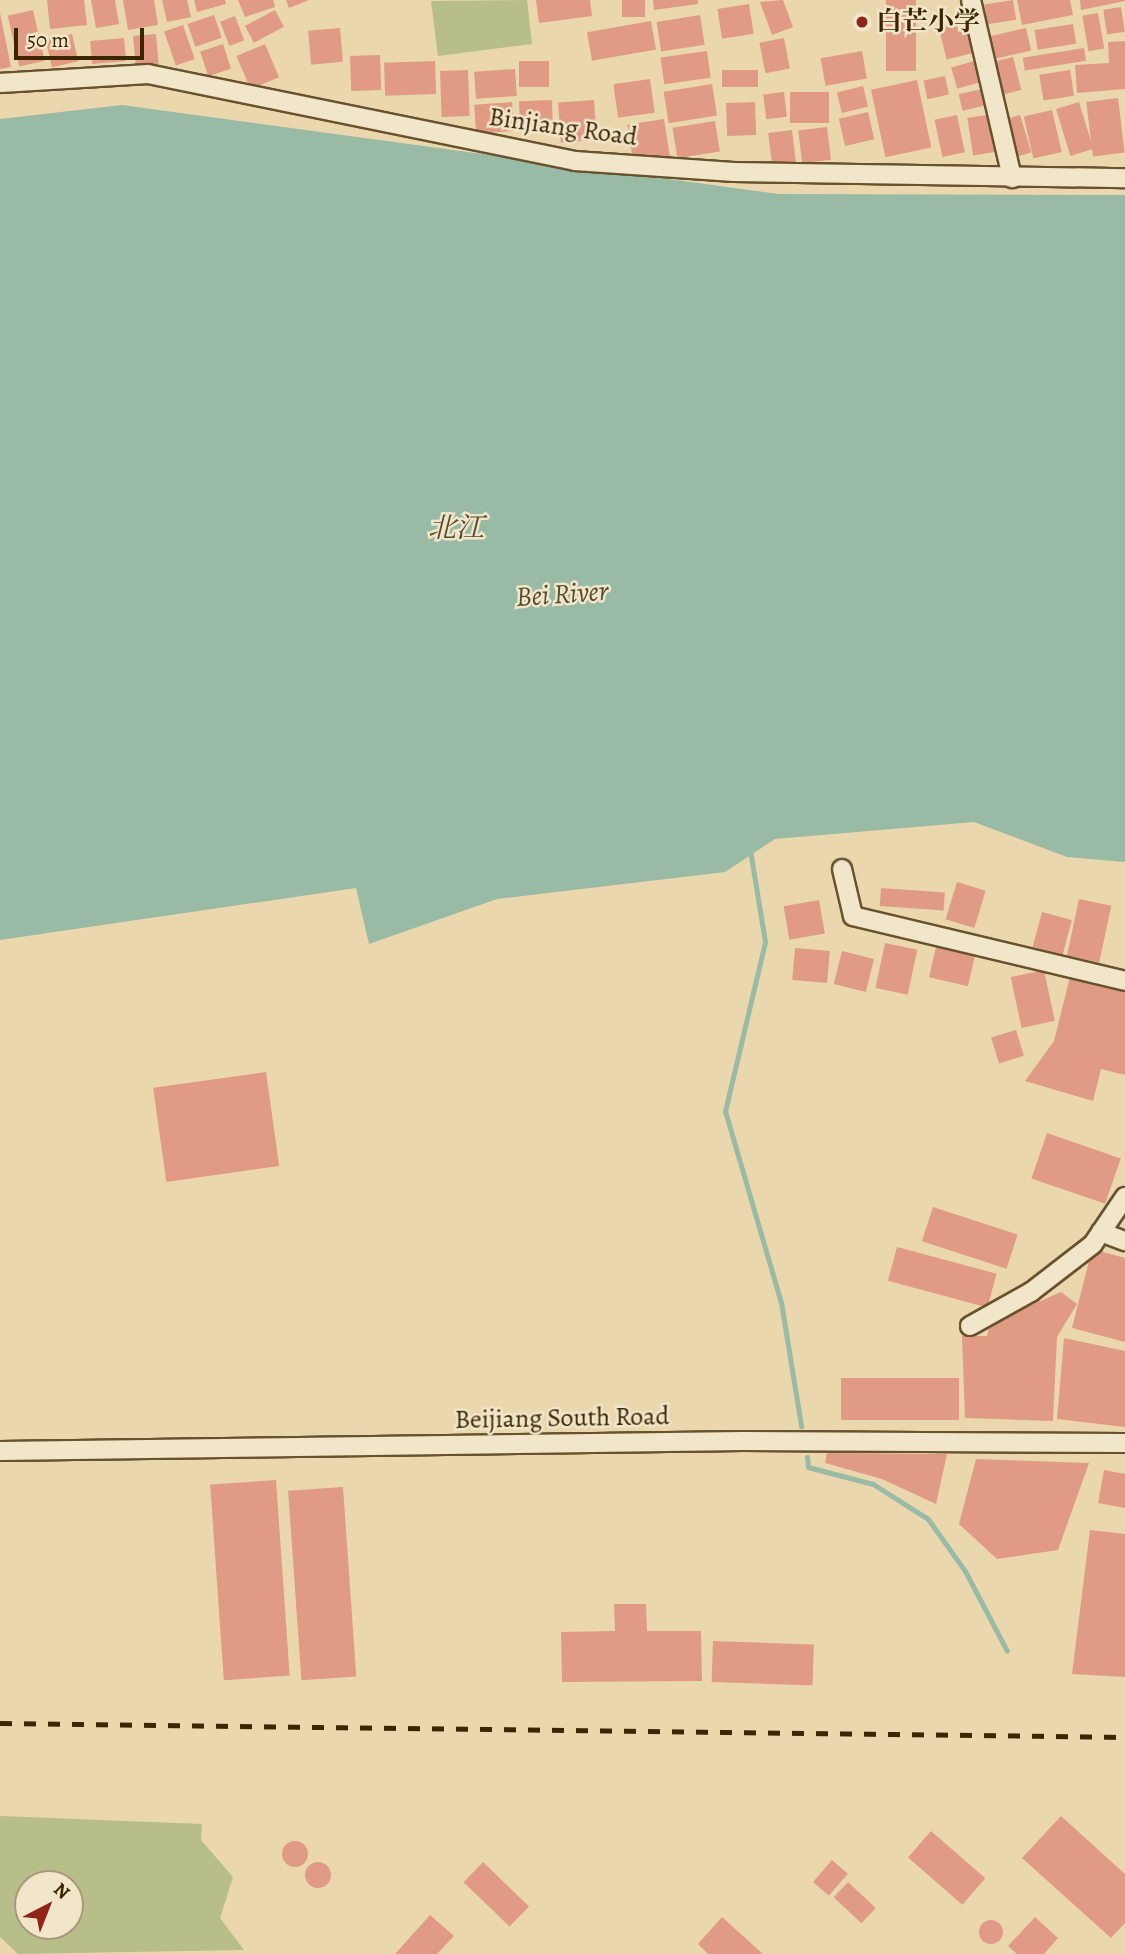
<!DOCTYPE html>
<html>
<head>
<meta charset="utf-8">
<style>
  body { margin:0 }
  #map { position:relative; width:1125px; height:1954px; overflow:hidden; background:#ead7ad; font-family:Alegreya,"Noto Serif SC",serif }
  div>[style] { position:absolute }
  .green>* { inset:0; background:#b8be89 }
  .water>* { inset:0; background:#99baa5 }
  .stream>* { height:5px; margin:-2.5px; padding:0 2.5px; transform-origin:2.5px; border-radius:2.5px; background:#99baa5 }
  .building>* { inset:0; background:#e19b84; transform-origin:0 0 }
  .round { border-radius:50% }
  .roads { filter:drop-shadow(2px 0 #68522d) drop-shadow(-2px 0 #68522d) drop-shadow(0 2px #68522d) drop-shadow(0 -2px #68522d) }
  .minor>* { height:18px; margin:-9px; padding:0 9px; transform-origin:9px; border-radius:9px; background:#f1e5ca }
  .rail>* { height:5px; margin-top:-2.5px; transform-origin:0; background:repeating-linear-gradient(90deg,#3c2602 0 12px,transparent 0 24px) }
  .dots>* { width:19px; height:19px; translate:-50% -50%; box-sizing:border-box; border:4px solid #f1e5ca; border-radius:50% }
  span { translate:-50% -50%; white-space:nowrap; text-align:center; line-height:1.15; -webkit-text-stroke:5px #f1e5ca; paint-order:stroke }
  .poi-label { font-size:26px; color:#3c2602; font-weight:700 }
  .left { translate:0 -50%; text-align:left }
  .street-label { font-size:26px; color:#3c2602 }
  .water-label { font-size:28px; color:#534b2b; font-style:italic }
  .north { position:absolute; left:14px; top:1870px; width:70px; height:70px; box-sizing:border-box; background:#f1e5ca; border:2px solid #a9997a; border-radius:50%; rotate:42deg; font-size:19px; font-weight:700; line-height:28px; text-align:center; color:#3c2602 }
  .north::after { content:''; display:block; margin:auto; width:24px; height:32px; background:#8f2418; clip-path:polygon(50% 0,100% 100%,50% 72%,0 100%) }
  .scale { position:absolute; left:14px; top:28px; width:130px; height:32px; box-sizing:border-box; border:4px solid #3c2602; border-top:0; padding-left:9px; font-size:21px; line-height:24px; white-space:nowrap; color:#3c2602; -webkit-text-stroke:5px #f1e5ca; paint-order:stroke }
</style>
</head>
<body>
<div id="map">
  <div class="green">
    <div style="clip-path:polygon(527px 0,532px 44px,438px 56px,431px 1px)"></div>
    <div style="clip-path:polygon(evenodd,0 1816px,202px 1824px,201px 1840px,233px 1877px,220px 1918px,244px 1950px,18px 1954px,0 1937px,0 1816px,70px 1884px,70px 1926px,28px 1926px,28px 1884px,70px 1884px)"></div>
  </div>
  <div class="water">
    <div style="clip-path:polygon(122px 105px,778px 194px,1125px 195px,1125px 862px,1067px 857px,974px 822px,775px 839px,725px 872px,497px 899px,369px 944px,356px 888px,0 940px,0 119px)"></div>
  </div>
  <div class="stream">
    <div style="left:750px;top:850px;width:93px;rotate:80.7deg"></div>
    <div style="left:765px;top:942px;width:174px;rotate:103.3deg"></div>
    <div style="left:725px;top:1111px;width:199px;rotate:73.7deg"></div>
    <div style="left:781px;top:1302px;width:126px;rotate:80.8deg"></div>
    <div style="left:807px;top:1457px;width:10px;rotate:84deg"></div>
    <div style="left:808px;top:1467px;width:67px;rotate:14.7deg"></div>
    <div style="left:873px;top:1484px;width:65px;rotate:32.5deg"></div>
    <div style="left:928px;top:1519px;width:64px;rotate:54.6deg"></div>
    <div style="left:965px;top:1571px;width:90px;rotate:62.3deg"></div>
  </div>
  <div class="building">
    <div style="clip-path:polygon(47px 0,84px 0,87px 25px,50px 29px)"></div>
    <div style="clip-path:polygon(91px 0,115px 0,119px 24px,96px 28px)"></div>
    <div style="clip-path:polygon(123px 0,154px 0,158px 25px,128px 30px)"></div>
    <div style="clip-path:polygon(162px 0,187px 0,191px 17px,167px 22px)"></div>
    <div style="clip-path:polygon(194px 0,225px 0,226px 4px,197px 12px)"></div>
    <div style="clip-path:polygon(238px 0,273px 0,275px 7px,245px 17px)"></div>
    <div style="clip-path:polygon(286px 0,309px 0,289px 8px)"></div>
    <div style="clip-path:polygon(536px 0,590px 0,592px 16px,539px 23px)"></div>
    <div style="left:622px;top:0;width:23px;height:17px"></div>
    <div style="clip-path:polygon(653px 0,698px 0,698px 4px,654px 10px)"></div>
    <div style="clip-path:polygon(783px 0,793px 27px,772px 35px,760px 2px)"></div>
    <div style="left:886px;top:0;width:30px;height:71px"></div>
    <div style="left:1013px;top:0;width:20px;height:29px;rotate:81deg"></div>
    <div style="clip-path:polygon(1017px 0,1070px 0,1073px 15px,1022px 25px)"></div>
    <div style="clip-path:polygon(1080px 0,1125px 0,1125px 1px,1081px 10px)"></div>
    <div style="left:749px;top:4px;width:30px;height:32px;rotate:81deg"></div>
    <div style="left:1121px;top:7px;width:25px;height:18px;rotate:81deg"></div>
    <div style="left:33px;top:10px;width:52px;height:26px;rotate:77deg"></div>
    <div style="left:275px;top:10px;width:19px;height:34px;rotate:62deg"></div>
    <div style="clip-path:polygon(0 13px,11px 67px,0 69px)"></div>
    <div style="left:1098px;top:13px;width:36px;height:16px;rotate:80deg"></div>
    <div style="left:214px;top:15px;width:24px;height:28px;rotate:71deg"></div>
    <div style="left:700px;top:15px;width:30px;height:44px;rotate:81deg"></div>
    <div style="left:235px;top:16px;width:26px;height:16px;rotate:69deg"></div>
    <div style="left:651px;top:21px;width:29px;height:65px;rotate:80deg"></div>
    <div style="left:969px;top:21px;width:32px;height:31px;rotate:76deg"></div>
    <div style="left:1073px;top:24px;width:20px;height:39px;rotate:81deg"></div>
    <div style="left:183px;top:25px;width:36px;height:20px;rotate:71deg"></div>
    <div style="left:340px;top:28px;width:34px;height:32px;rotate:85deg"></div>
    <div style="left:1026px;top:28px;width:23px;height:38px;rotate:77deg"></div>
    <div style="left:72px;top:34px;width:28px;height:27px;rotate:77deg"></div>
    <div style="left:156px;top:34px;width:33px;height:23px;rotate:85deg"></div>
    <div style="left:124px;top:38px;width:23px;height:34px;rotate:85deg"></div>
    <div style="left:784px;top:38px;width:31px;height:25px;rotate:79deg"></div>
    <div style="clip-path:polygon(1125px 41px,1125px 89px,1077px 93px,1075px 65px,1109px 63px,1108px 42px)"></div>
    <div style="left:223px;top:44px;width:26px;height:24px;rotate:72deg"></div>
    <div style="left:265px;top:44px;width:36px;height:31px;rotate:67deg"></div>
    <div style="left:1084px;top:48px;width:13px;height:62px;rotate:81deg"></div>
    <div style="left:707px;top:51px;width:27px;height:47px;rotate:82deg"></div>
    <div style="left:862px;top:51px;width:28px;height:42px;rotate:80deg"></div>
    <div style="left:380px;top:55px;width:35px;height:30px;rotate:88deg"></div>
    <div style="left:1013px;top:57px;width:34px;height:23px;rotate:76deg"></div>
    <div style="left:981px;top:59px;width:22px;height:31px;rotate:74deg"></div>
    <div style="left:435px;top:61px;width:33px;height:51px;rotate:88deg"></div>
    <div style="left:519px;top:61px;width:30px;height:26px"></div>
    <div style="left:515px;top:69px;width:27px;height:41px;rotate:86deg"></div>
    <div style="left:468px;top:70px;width:46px;height:28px;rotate:88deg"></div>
    <div style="left:758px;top:70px;width:17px;height:36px;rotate:90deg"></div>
    <div style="left:1070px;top:70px;width:26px;height:31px;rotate:81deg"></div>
    <div style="left:945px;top:76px;width:19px;height:22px;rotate:78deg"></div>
    <div style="left:650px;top:79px;width:34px;height:37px;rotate:82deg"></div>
    <div style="left:917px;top:80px;width:69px;height:47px;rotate:78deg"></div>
    <div style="left:712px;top:84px;width:32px;height:49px;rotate:81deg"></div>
    <div style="left:863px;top:86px;width:21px;height:27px;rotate:76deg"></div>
    <div style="left:986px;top:88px;width:17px;height:28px;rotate:77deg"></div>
    <div style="left:784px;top:92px;width:25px;height:21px;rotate:83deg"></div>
    <div style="left:829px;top:92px;width:31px;height:39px;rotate:90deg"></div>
    <div style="left:1118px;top:98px;width:55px;height:32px;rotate:83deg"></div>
    <div style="left:552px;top:100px;width:30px;height:33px;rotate:88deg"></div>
    <div style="left:594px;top:100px;width:40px;height:36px;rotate:86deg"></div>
    <div style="left:512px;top:102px;width:29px;height:38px;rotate:86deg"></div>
    <div style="left:755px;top:102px;width:33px;height:29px;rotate:88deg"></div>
    <div style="left:1079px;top:102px;width:49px;height:24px;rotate:73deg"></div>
    <div style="left:1052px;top:110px;width:43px;height:29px;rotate:77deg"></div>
    <div style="left:868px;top:112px;width:28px;height:30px;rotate:77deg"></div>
    <div style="left:992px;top:114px;width:38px;height:25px;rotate:81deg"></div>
    <div style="left:957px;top:115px;width:38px;height:23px;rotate:78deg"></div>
    <div style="left:1020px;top:115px;width:39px;height:17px;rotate:73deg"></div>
    <div style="left:664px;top:119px;width:38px;height:37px;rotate:81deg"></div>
    <div style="left:715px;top:121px;width:31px;height:43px;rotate:81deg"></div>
    <div style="left:827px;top:127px;width:33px;height:29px;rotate:83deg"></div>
    <div style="left:792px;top:130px;width:32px;height:24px;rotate:83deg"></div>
    <div style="left:957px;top:882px;width:30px;height:39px;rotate:17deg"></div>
    <div style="left:881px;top:888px;width:64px;height:18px;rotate:4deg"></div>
    <div style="left:1079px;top:899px;width:33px;height:58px;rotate:12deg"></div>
    <div style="left:819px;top:900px;width:34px;height:36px;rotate:80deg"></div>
    <div style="left:1042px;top:912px;width:31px;height:36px;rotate:15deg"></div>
    <div style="left:885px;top:943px;width:33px;height:46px;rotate:12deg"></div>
    <div style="left:936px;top:947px;width:40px;height:31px;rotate:13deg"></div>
    <div style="left:795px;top:948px;width:35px;height:32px;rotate:5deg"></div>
    <div style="left:842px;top:951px;width:33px;height:34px;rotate:14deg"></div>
    <div style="left:1044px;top:970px;width:52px;height:34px;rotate:78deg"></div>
    <div style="clip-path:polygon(1070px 977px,1125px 991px,1125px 1075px,1101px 1069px,1093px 1101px,1025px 1081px,1054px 1041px)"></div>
    <div style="left:1016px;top:1030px;width:27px;height:26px;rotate:73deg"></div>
    <div style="left:266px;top:1072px;width:95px;height:114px;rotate:82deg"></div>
    <div style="left:1047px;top:1133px;width:78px;height:48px;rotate:19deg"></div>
    <div style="left:933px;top:1207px;width:89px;height:36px;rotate:18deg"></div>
    <div style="left:897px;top:1247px;width:103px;height:35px;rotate:15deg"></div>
    <div style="clip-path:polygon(1092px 1249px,1125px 1258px,1125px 1342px,1072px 1328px)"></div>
    <div style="clip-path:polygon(1061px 1292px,1077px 1304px,1057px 1337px,1053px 1421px,965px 1418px,962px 1336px,987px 1336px,990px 1323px)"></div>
    <div style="clip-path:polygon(1064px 1338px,1125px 1351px,1125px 1427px,1057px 1419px)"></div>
    <div style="left:841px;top:1378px;width:118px;height:42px"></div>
    <div style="clip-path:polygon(827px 1453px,947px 1454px,936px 1504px,882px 1479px,825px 1463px)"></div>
    <div style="clip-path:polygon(976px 1459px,1089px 1463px,1058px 1550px,997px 1559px,959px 1524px)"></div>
    <div style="clip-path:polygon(1104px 1470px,1125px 1474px,1125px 1508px,1098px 1503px)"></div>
    <div style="left:276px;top:1480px;width:196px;height:66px;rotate:86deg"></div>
    <div style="left:343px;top:1487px;width:190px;height:55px;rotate:86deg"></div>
    <div style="clip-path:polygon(1090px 1530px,1125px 1534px,1125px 1677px,1072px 1674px)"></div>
    <div style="clip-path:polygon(614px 1604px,646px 1604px,647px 1631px,701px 1631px,702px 1681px,562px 1682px,561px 1632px,615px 1631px)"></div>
    <div style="left:713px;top:1641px;width:101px;height:41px;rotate:2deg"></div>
    <div style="clip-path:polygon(1061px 1816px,1125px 1874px,1125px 1923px,1111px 1938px,1022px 1858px)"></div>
    <div style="left:931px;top:1831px;width:72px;height:35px;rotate:41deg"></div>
    <div class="round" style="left:282px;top:1841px;width:26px;height:26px"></div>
    <div style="left:832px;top:1860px;width:21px;height:29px;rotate:41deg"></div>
    <div style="left:483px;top:1862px;width:64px;height:28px;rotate:44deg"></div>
    <div class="round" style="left:305px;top:1862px;width:26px;height:26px"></div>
    <div style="left:848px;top:1882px;width:38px;height:21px;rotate:43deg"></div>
    <div style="clip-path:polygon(430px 1915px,454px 1936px,437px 1954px,395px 1954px)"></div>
    <div style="clip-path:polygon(722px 1917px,763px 1954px,708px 1954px,698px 1944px)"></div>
    <div style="clip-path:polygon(1035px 1917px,1058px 1938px,1044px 1954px,1017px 1954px,1008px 1946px)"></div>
    <div class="round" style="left:979px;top:1920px;width:24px;height:24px"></div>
  </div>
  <div class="roads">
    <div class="minor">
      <div style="left:971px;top:0;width:183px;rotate:77deg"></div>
      <div style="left:0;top:83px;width:148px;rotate:-3.5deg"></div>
      <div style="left:148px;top:74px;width:436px;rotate:11.5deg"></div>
      <div style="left:575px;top:161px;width:159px;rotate:4deg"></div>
      <div style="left:734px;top:172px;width:391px;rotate:0.9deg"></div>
      <div style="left:842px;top:869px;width:48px;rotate:76.8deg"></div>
      <div style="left:853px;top:916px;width:280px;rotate:13.4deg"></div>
      <div style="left:1101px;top:1232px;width:26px;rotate:21deg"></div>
      <div style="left:970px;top:1326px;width:70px;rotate:-29.1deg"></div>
      <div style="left:1031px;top:1292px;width:78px;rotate:-37.7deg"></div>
      <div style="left:1093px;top:1244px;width:57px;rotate:-55.8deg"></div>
      <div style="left:0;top:1451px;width:743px;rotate:-0.77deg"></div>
      <div style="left:743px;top:1441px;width:382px;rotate:0.3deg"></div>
    </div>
  </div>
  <div class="rail">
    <div style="left:0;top:1723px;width:1125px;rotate:0.71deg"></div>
  </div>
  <div class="dots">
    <div style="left:862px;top:22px;background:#8f2418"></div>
  </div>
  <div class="poi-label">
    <span class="left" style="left:876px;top:22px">白芒小学</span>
  </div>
  <div class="street-label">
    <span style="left:563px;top:127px;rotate:8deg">Binjiang Road</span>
    <span style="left:562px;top:1418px;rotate:-1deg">Beijiang South Road</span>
  </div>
  <div class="water-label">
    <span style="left:456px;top:528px">北江</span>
    <span style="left:562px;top:594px;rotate:-4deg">Bei River</span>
  </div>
  <div class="north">N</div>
  <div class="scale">50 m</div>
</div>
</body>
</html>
